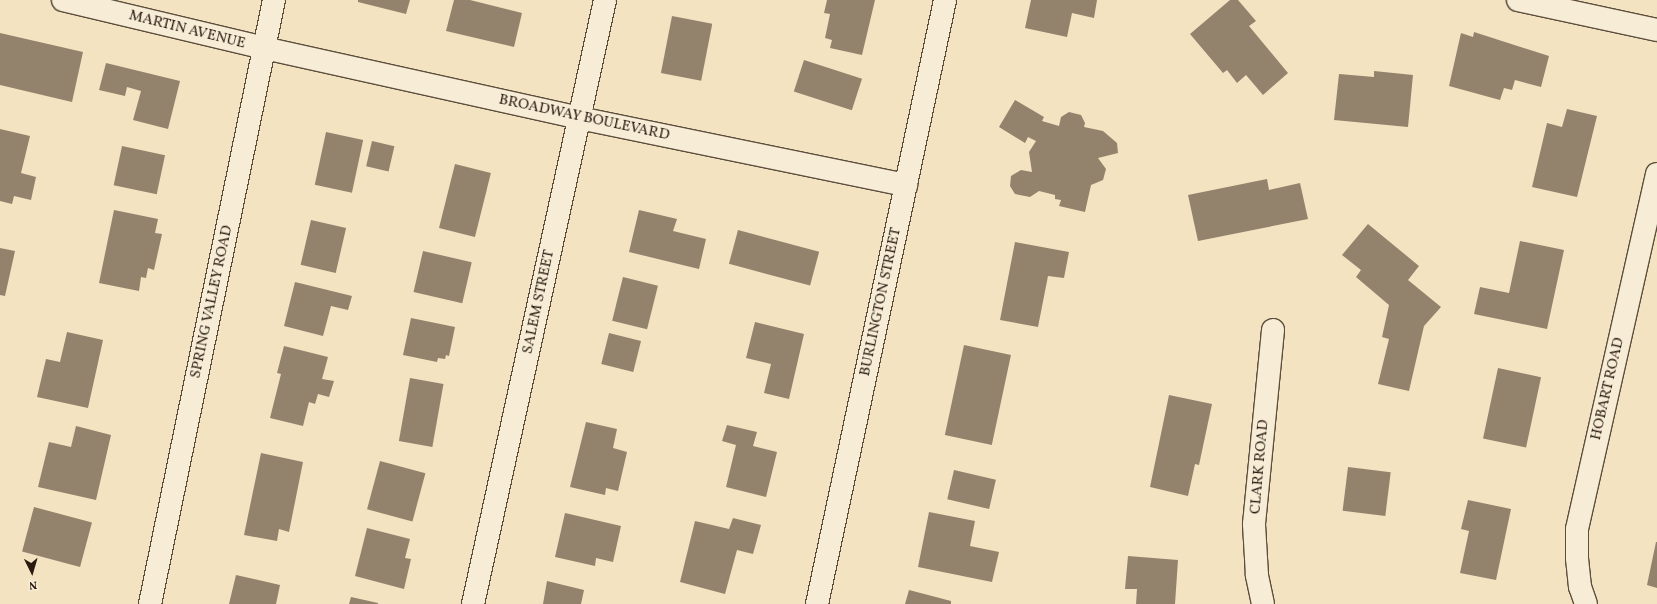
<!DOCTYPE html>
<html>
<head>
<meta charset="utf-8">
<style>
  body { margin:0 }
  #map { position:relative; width:1657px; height:604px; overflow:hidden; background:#f3e3c1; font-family:Vollkorn,serif }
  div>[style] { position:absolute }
  .building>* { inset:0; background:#93836c; transform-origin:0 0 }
  .roads { filter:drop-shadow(1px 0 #5c4d3c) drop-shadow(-1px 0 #5c4d3c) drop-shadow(0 1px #5c4d3c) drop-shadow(0 -1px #5c4d3c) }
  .street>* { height:22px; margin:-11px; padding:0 11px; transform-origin:11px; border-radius:11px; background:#f7edd7 }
  .secondary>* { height:22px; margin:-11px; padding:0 11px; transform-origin:11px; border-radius:11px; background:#f7edd7 }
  span { translate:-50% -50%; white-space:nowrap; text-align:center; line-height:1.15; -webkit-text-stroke:3px #f7edd7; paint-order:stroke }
  .street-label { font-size:15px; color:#2a1b10 }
  .north { position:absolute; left:12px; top:552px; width:40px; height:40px; -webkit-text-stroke:3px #f7edd7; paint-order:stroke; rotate:175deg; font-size:11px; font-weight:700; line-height:16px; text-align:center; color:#2a1b10 }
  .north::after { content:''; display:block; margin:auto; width:14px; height:18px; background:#2a1b10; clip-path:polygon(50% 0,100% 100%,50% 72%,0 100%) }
</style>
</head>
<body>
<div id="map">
  <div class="building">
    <div style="clip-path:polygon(358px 0,410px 0,406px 14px,358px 2px)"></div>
    <div style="clip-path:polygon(454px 0,470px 0,522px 13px,514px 47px,446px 31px)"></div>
    <div style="clip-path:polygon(827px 0,875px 0,862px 55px,830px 48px,832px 40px,825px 38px,830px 14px,824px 13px)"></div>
    <div style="clip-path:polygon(1031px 0,1097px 0,1094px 18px,1072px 13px,1067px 37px,1025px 28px)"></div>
    <div style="clip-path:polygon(1230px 0,1238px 0,1256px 21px,1249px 26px,1288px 73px,1263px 95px,1246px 75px,1237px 83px,1227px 70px,1223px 73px,1190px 34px)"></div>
    <div style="left:672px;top:16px;width:41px;height:58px;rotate:11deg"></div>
    <div style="clip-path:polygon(1474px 32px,1549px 56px,1541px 87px,1515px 80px,1512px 90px,1504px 88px,1500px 100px,1449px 86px,1461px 33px,1473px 37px)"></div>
    <div style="clip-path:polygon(0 33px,83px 52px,72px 102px,0 85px)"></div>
    <div style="left:804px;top:60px;width:61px;height:33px;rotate:18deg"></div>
    <div style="clip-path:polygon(106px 63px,180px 81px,168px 129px,133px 120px,141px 91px,127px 87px,125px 96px,99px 90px)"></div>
    <div style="clip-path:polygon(1374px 71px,1413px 75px,1408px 127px,1334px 120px,1339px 74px,1374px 77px)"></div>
    <div style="clip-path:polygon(1015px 100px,1044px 117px,1042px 121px,1059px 126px,1061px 117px,1069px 112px,1081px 115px,1085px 123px,1084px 127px,1103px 131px,1117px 143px,1118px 153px,1098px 158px,1106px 169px,1103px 180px,1091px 185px,1085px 212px,1059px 206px,1061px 200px,1055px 199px,1055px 195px,1039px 191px,1030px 197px,1015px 194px,1010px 186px,1011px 176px,1021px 170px,1032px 172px,1029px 152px,1036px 141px,1028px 137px,1025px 143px,999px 127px)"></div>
    <div style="clip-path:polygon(1567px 109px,1597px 116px,1577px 197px,1532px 187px,1547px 123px,1562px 127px)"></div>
    <div style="clip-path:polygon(0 129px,30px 136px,21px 173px,36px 177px,31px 200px,14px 196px,12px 204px,0 201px)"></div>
    <div style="left:326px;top:132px;width:38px;height:54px;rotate:12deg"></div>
    <div style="left:372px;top:141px;width:23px;height:26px;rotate:13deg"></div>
    <div style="left:122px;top:146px;width:44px;height:40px;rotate:12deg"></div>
    <div style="left:455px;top:164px;width:37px;height:66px;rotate:14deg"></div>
    <div style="clip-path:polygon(1267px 179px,1269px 190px,1300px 183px,1308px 219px,1198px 241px,1188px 195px)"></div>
    <div style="clip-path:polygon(114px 210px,158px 219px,155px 233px,162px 234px,154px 270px,148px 268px,146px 278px,141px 277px,139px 291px,99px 283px)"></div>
    <div style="clip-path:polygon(639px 210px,677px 219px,673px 231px,706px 239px,699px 269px,629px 252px)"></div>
    <div style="left:311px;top:220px;width:36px;height:46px;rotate:13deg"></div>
    <div style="clip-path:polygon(1368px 224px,1419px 266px,1408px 280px,1441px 307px,1424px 326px,1409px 391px,1378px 384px,1389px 339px,1382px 337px,1389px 305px,1356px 277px,1361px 270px,1342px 255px)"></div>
    <div style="left:738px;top:230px;width:84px;height:35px;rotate:15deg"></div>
    <div style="clip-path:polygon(1520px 241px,1564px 250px,1547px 329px,1474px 314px,1480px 287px,1509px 293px)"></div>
    <div style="clip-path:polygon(1015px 242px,1069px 252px,1064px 278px,1048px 276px,1038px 327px,1000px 320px)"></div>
    <div style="clip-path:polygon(0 248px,15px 251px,5px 296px,0 295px)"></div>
    <div style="left:423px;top:251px;width:50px;height:42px;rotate:13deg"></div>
    <div style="left:623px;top:277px;width:36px;height:45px;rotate:14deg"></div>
    <div style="clip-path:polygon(295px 282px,352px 296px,348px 310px,331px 306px,323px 336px,284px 326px)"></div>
    <div style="clip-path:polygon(411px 318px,455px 327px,449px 356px,446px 355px,445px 359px,438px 358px,437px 362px,403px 355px)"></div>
    <div style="clip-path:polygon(755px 322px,804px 334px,789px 399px,764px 393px,771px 364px,746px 358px)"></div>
    <div style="clip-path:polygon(67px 332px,103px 340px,88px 408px,37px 397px,46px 359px,60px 362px)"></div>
    <div style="left:609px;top:333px;width:33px;height:32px;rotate:14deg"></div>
    <div style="left:964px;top:345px;width:48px;height:92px;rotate:12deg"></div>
    <div style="clip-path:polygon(284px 346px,328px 357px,322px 379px,334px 381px,329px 397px,318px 394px,315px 404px,309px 402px,303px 426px,270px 418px,281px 374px,277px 373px)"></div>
    <div style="left:1498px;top:368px;width:44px;height:72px;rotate:12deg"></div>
    <div style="left:410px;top:378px;width:34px;height:64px;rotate:10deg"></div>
    <div style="clip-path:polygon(1169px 395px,1212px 404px,1199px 465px,1195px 464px,1188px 496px,1150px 487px)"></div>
    <div style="clip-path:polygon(586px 422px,617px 429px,613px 448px,627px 452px,618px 491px,606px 488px,605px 495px,570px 487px)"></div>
    <div style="clip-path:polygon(727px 425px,757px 432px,753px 446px,777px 452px,766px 497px,726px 487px,736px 445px,722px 441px)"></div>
    <div style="clip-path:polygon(76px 426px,111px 435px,96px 500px,38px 487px,49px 442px,71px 447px)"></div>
    <div style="clip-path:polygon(261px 453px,303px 462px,289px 532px,279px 529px,277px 541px,244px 535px)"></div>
    <div style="left:380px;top:461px;width:47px;height:50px;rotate:15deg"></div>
    <div style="left:1348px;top:467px;width:43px;height:44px;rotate:7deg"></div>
    <div style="left:954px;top:470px;width:43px;height:30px;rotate:13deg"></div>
    <div style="clip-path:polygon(1468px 500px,1511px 509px,1496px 580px,1460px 573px,1469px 531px,1461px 529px)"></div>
    <div style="left:34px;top:507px;width:60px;height:46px;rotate:15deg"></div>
    <div style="clip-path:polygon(929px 512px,975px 521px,970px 546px,999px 552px,992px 582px,918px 567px)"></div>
    <div style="clip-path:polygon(565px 513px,621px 526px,613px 562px,596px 558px,595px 566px,555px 557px)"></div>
    <div style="clip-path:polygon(733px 518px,761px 525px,753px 554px,737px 550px,725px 594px,680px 582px,695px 521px,729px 529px)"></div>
    <div style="clip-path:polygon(367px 528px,410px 539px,405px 558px,411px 559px,404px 589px,355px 576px)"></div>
    <div style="clip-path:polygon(1656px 542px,1657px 542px,1657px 588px,1647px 585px)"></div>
    <div style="clip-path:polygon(1128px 556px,1178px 560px,1175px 604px,1136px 604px,1137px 589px,1125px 589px)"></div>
    <div style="clip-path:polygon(236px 575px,280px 585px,276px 604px,229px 604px)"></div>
    <div style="clip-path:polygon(547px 581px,584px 590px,581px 604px,543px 604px)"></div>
    <div style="clip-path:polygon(909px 590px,951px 601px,951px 604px,905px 604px)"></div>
    <div style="clip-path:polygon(351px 597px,378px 603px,378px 604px,349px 604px)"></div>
  </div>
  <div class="roads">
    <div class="street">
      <div style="left:63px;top:0;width:207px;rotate:13.4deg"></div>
      <div style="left:264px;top:48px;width:323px;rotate:12.5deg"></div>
      <div style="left:579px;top:118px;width:334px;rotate:11.6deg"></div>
      <div style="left:1518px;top:0;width:142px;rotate:12.2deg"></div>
      <div style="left:473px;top:604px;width:618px;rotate:-77.67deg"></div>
      <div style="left:817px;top:604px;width:617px;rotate:-78.03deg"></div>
      <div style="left:1263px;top:604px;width:30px;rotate:-102deg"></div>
      <div style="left:1257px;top:575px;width:51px;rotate:-93.4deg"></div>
      <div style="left:1254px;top:524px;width:195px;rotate:-84.4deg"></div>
      <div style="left:1586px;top:604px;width:18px;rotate:-109deg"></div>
      <div style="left:1580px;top:587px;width:29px;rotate:-96deg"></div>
      <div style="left:1577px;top:558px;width:29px;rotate:-90deg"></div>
      <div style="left:1577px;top:529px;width:364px;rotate:-77.3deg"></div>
    </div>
    <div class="secondary">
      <div style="left:150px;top:604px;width:617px;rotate:-78.4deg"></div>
    </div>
  </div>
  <div class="street-label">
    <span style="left:187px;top:30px;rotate:14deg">MARTIN AVENUE</span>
    <span style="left:584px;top:118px;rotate:12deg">BROADWAY BOULEVARD</span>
    <span style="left:212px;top:302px;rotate:-78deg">SPRING VALLEY ROAD</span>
    <span style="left:539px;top:302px;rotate:-78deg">SALEM STREET</span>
    <span style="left:881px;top:302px;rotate:-78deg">BURLINGTON STREET</span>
    <span style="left:1608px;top:389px;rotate:-77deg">HOBART ROAD</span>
    <span style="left:1260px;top:467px;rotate:-85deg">CLARK ROAD</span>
  </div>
  <div class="north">N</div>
</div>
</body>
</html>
